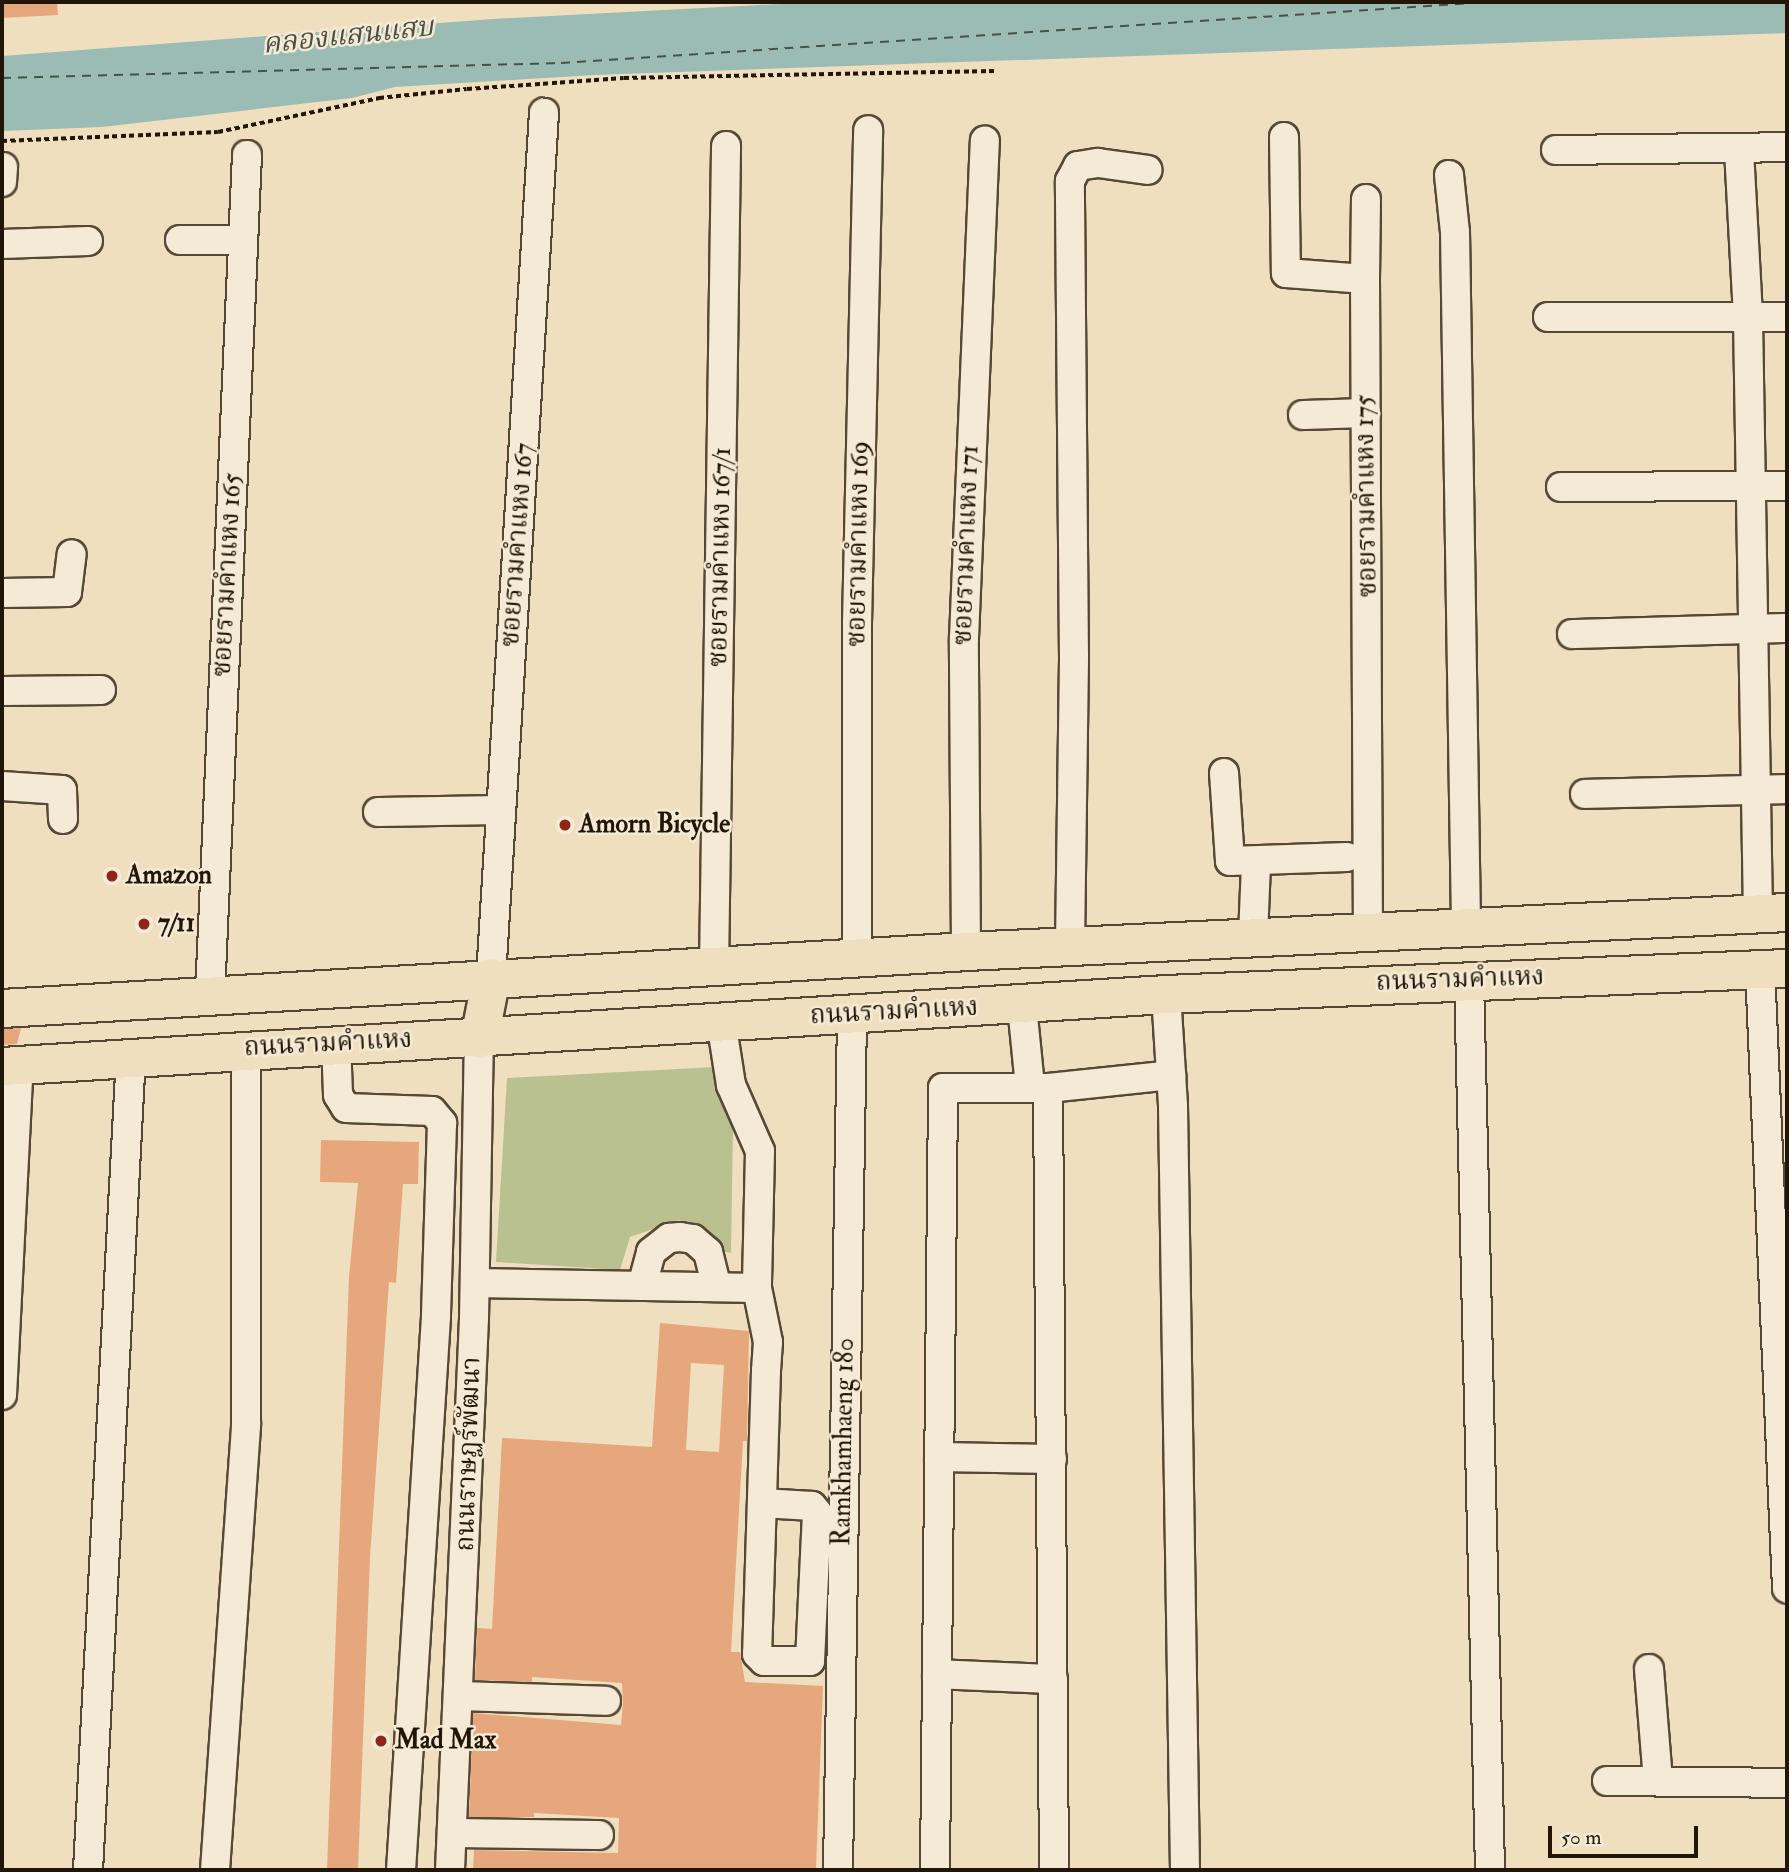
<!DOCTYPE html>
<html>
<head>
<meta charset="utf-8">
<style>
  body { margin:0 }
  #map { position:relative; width:1789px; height:1872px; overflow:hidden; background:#f0dfbf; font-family:"IM FELL Double Pica","Noto Serif Thai",serif }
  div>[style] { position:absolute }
  .green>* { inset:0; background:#bac191 }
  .water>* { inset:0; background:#9abcb4 }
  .ferry>* { height:2px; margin-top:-1px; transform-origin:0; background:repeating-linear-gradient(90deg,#4c5044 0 9px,transparent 0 16px) }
  .building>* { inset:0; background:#e6a77d }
  .path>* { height:3.5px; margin-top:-1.75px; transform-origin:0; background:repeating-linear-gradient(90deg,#221608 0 5px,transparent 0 8.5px) }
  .roads { filter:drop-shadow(2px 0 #564836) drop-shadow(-2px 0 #564836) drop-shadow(0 2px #564836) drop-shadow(0 -2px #564836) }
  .minor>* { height:28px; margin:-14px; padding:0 14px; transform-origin:14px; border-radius:14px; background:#f5ead5 }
  .major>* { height:37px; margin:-18.5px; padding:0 18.5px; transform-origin:18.5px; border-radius:18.5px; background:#f0dfbf }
  .dots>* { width:19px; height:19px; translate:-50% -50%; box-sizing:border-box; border:4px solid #f5ead5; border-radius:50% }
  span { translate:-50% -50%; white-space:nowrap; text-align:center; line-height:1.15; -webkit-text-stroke:5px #f5ead5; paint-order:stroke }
  .street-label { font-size:26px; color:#221608 }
  .poi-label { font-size:26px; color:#221608; font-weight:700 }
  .left { translate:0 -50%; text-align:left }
  .water-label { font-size:28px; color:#4c5044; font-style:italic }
  .frame { position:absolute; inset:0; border:4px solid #221608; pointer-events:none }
  .scale { position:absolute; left:1548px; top:1826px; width:150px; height:32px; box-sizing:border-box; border:4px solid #221608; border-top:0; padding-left:9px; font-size:21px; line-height:24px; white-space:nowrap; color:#221608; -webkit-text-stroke:5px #f5ead5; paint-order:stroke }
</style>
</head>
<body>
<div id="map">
  <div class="green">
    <div style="clip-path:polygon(715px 1067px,733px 1127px,731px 1253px,721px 1251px,712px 1235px,679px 1220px,630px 1237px,620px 1270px,496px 1262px,507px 1078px)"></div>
  </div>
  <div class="water">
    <div style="clip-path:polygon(819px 2px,1787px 2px,1787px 33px,595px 75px,395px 87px,352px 98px,102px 127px,2px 131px,2px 56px,493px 19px)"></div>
  </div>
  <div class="ferry">
    <div style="left:2px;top:78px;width:559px;rotate:-1.54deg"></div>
    <div style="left:561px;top:63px;width:929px;rotate:-3.76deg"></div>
  </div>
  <div class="building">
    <div style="clip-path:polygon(2px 2px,57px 2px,58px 15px,2px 18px)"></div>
    <div style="clip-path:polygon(21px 1028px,17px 1044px,2px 1045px,2px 1029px)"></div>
    <div style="clip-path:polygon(321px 1140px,419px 1142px,418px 1184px,403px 1184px,396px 1283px,389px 1282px,370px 1558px,358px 1870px,327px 1870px,349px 1277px,358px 1183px,320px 1182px)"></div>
    <div style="clip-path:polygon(evenodd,660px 1323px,749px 1331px,747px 1441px,743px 1441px,731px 1652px,740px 1652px,745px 1682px,823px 1686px,816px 1870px,473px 1870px,474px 1850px,618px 1853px,619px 1818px,534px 1813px,534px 1817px,469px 1817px,473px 1713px,621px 1725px,623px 1702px,622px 1683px,532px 1677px,532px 1682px,475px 1680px,477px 1628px,492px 1629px,502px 1438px,652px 1447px,660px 1323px,691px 1363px,724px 1365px,719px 1452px,686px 1450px,691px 1363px)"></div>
  </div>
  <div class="path">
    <div style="left:2px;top:141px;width:216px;rotate:-2.4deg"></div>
    <div style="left:218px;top:132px;width:165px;rotate:-11.9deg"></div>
    <div style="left:379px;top:98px;width:88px;rotate:-5.8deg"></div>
    <div style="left:467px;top:89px;width:157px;rotate:-4deg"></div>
    <div style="left:624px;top:78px;width:371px;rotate:-1.1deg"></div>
  </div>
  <div class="roads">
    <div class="minor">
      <div style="left:1284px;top:137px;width:136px;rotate:89.2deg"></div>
      <div style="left:1286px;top:273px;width:79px;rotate:4.3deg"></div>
      <div style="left:1365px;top:279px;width:650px;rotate:89.74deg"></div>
      <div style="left:1556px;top:150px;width:231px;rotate:-0.7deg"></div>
      <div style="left:1739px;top:150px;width:168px;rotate:86.9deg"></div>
      <div style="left:1748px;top:318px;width:596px;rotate:89.04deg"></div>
      <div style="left:1449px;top:175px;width:57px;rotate:84deg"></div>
      <div style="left:1455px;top:232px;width:692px;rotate:89.09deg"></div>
      <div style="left:2px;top:182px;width:15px;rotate:-86deg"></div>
      <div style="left:180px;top:240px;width:63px"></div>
      <div style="left:2px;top:244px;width:86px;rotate:-2deg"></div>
      <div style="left:1365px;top:279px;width:80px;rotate:-89.3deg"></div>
      <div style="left:1548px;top:317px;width:239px"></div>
      <div style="left:1303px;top:415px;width:63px;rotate:-1.8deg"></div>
      <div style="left:1561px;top:487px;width:226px;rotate:-0.3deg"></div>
      <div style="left:2px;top:593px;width:65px;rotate:-0.9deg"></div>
      <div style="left:67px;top:592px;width:38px;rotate:-83deg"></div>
      <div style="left:1572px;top:634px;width:215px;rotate:-1.6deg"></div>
      <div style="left:2px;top:691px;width:99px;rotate:-0.6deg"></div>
      <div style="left:1224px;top:773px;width:88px;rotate:86.1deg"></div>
      <div style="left:1230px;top:861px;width:117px;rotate:-2deg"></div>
      <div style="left:2px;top:786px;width:60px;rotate:3.8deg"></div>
      <div style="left:62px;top:790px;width:29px;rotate:88deg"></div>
      <div style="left:1585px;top:794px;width:202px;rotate:-1.4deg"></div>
      <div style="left:378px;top:812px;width:123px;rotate:-0.9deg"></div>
      <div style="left:1253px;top:936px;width:73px;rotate:-87.6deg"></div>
      <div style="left:1070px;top:946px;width:288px;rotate:-89.2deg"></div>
      <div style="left:1074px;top:658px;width:477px;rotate:-90.5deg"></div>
      <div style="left:1070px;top:181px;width:17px;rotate:-62deg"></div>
      <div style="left:1078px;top:166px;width:20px;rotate:-9deg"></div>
      <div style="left:1098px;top:163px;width:50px;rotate:8deg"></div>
      <div style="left:966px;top:951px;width:313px;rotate:-90.4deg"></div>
      <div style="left:964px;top:638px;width:498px;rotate:-87.6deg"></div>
      <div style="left:857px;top:957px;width:334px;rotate:-90deg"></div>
      <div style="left:857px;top:623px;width:493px;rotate:-88.7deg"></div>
      <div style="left:714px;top:968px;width:822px;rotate:-89.16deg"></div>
      <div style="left:1760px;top:969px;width:620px;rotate:87.5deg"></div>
      <div style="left:491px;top:977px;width:866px;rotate:-86.49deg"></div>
      <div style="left:1469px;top:979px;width:891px;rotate:88.65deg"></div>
      <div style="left:1166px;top:994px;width:112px;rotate:86.4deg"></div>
      <div style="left:1173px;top:1106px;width:764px;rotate:89.1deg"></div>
      <div style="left:210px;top:995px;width:841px;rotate:-87.48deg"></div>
      <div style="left:1022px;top:1006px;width:80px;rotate:84.3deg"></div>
      <div style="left:721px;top:1021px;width:65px;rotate:81.1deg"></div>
      <div style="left:731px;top:1085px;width:72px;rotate:66.3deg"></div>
      <div style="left:760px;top:1151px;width:137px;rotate:91.3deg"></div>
      <div style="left:757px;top:1288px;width:55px;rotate:78.5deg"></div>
      <div style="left:768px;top:1342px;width:29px;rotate:94deg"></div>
      <div style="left:766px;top:1371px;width:283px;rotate:91.8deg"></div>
      <div style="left:757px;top:1654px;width:10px;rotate:45deg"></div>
      <div style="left:764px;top:1661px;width:46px"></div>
      <div style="left:810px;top:1661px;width:149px;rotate:-87.3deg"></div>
      <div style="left:817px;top:1512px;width:8px;rotate:-130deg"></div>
      <div style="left:812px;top:1506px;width:50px;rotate:-176.6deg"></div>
      <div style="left:336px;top:1042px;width:53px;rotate:87.8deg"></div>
      <div style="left:338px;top:1095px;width:15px;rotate:58deg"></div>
      <div style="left:346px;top:1108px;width:86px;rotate:2deg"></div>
      <div style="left:432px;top:1111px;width:16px;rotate:50deg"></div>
      <div style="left:442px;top:1123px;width:194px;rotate:91.8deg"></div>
      <div style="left:436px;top:1317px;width:554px;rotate:93.62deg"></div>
      <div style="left:475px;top:1283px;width:282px;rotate:1deg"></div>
      <div style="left:642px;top:1286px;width:35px;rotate:-75deg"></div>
      <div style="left:651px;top:1252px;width:23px;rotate:-38deg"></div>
      <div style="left:669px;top:1238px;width:11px;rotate:-5deg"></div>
      <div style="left:680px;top:1237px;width:13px;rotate:9deg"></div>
      <div style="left:693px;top:1239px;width:20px;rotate:41deg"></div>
      <div style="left:708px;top:1252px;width:36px;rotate:76deg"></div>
      <div style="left:2px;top:1395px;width:330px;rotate:-87.1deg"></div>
      <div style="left:939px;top:1457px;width:113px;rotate:1deg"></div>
      <div style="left:1649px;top:1669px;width:112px;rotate:85.4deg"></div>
      <div style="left:937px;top:1674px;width:116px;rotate:2.5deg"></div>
      <div style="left:459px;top:1696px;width:147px;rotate:1.9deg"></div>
      <div style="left:1607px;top:1781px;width:180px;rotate:0.6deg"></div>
      <div style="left:452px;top:1833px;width:147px;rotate:0.8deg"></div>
      <div style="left:88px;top:1870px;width:817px;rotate:-86.98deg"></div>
      <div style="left:215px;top:1870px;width:446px;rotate:-86deg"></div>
      <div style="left:246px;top:1425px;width:378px;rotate:-90deg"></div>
      <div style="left:450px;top:1870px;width:552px;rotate:-87.51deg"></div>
      <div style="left:474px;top:1319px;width:281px;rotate:-89deg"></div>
      <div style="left:838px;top:1870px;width:856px;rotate:-89.06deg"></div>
      <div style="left:935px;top:1870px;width:782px;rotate:-89.41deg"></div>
      <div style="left:943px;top:1088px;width:105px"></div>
      <div style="left:1054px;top:1870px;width:782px;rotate:-90.44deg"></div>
      <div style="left:1048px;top:1088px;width:124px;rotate:-6deg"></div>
    </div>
    <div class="major">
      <div style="left:2px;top:1008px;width:966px;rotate:-3.38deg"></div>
      <div style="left:966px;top:951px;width:822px;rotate:-2.72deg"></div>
      <div style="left:479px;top:1038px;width:62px;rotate:-78.9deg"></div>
      <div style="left:2px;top:1066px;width:1166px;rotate:-3.54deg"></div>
      <div style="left:1166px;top:994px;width:622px;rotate:-2.4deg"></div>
    </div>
  </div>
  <div class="dots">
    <div style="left:565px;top:825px;background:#8f2418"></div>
    <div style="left:112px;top:876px;background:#8f2418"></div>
    <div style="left:144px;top:924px;background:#8f2418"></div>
    <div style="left:381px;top:1741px;background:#8f2418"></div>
  </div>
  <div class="street-label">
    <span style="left:1367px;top:496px;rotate:-91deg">ซอยรามคำแหง 175</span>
    <span style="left:859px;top:544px;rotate:-89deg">ซอยรามคำแหง 169</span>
    <span style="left:518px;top:545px;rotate:-86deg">ซอยรามคำแหง 167</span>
    <span style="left:967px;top:545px;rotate:-88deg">ซอยรามคำแหง 171</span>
    <span style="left:721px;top:557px;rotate:-89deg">ซอยรามคำแหง 167/1</span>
    <span style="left:228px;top:575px;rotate:-87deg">ซอยรามคำแหง 165</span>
    <span style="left:1460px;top:980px;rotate:-2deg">ถนนรามคำแหง</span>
    <span style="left:894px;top:1012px;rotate:-3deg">ถนนรามคำแหง</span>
    <span style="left:328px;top:1044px;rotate:-3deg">ถนนรามคำแหง</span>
    <span style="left:844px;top:1442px;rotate:-89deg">Ramkhamhaeng 180</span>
    <span style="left:469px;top:1454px;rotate:-88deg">ถนนราษฏร์พัฒนา</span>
  </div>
  <div class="poi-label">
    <span class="left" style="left:579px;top:825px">Amorn Bicycle</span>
    <span class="left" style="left:126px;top:876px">Amazon</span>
    <span class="left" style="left:158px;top:924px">7/11</span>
    <span class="left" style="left:395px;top:1741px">Mad Max</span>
  </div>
  <div class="water-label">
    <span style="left:348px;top:36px;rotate:-6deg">คลองแสนแสบ</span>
  </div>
  <div class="frame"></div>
  <div class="scale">50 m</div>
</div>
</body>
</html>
